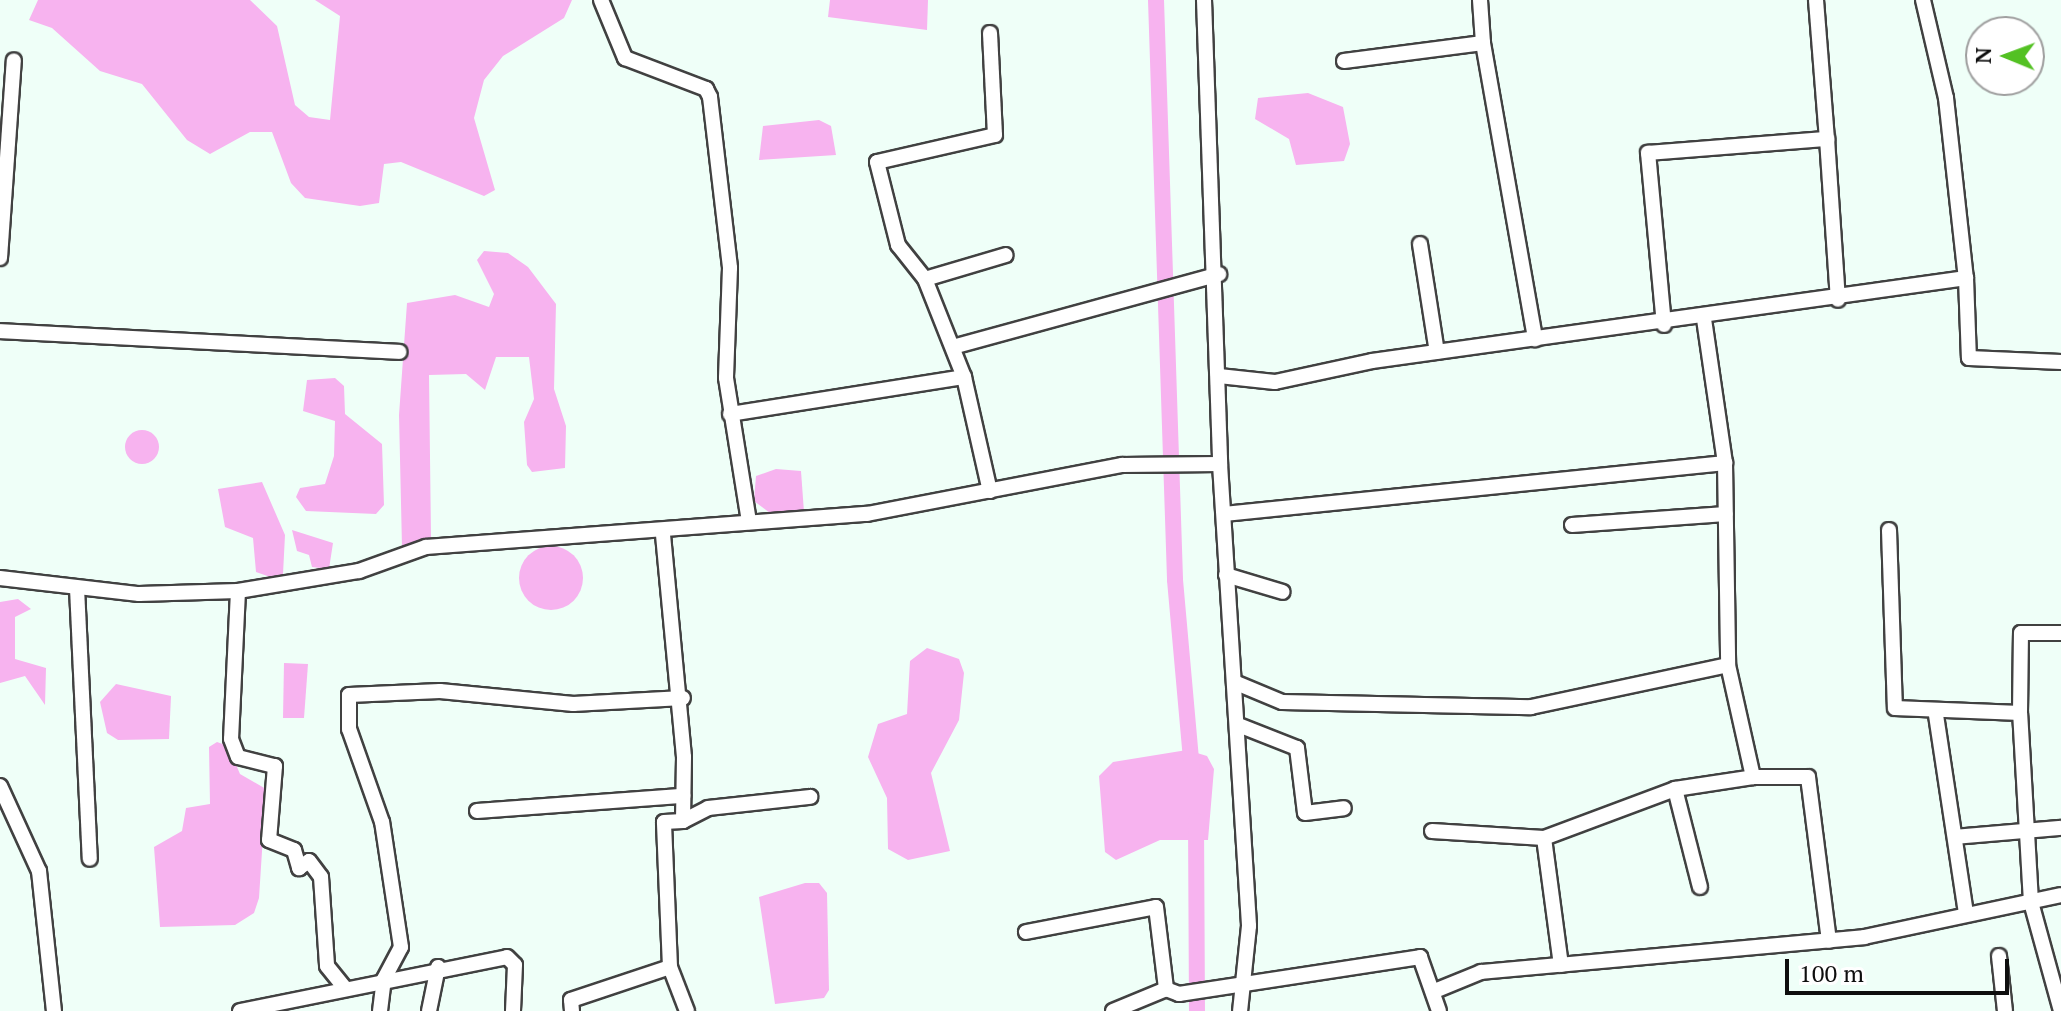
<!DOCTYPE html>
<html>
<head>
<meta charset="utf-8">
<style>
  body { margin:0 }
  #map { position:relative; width:2061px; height:1011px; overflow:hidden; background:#effff8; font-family:"PT Serif",serif }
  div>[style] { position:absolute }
  .water>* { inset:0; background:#f7b3ef }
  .round { border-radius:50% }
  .canal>* { height:16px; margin:-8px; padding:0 8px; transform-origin:8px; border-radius:8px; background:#f7b3ef }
  .roads { filter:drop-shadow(2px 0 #414141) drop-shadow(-2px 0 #414141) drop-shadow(0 2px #414141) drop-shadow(0 -2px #414141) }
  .minor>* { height:14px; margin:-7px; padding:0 7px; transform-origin:7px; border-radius:7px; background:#fff }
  span { translate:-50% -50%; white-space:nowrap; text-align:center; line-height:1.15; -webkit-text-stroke:8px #fff; paint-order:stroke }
  .north { position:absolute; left:1965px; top:16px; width:80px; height:80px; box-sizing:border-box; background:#fff; border:2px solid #9f9f9f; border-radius:50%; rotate:271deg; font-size:22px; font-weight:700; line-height:32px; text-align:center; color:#0e0e0e }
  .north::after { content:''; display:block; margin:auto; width:28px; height:36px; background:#53c123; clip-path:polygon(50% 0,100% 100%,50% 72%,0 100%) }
  .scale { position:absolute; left:1785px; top:959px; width:224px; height:36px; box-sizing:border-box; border:4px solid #0e0e0e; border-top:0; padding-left:10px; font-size:24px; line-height:28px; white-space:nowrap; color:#0e0e0e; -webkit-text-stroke:6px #fff; paint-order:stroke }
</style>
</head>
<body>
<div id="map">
  <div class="water">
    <div style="clip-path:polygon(38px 0,250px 0,277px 26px,295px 105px,309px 117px,330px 120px,340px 16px,315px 0,572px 0,564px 18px,503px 56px,484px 80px,474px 118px,495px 190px,484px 196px,401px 162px,384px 164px,379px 203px,360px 206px,305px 198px,291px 183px,272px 132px,250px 132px,210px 154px,187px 140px,142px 84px,100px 71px,52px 28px,29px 20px)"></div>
    <div style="clip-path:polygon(830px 0,928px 0,927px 30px,828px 17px)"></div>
    <div style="clip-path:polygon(1308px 93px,1343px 107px,1350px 144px,1344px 161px,1296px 165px,1289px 139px,1255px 119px,1258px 98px)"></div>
    <div style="clip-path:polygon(819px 120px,831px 126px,836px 155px,759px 160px,763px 126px)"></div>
    <div style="clip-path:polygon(484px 251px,508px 253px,528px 267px,556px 304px,554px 389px,566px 426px,565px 468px,532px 472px,527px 465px,524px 422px,534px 399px,529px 357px,496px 357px,485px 390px,466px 374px,429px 375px,431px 537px,402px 547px,399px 415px,407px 303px,455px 295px,489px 307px,494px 294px,477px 260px)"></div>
    <div style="clip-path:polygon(335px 378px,344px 386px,345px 414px,382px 444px,384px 505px,376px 514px,306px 511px,296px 497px,300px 488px,325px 484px,334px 456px,335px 421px,303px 411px,307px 380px)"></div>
    <div class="round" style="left:125px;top:430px;width:34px;height:34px"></div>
    <div style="clip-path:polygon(776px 469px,801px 471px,804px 512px,770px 513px,754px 501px,756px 476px)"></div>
    <div style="clip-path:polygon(262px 482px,285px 535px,283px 574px,276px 579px,256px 572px,253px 538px,225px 527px,218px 489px)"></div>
    <div style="clip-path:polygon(292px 530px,333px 543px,329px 569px,312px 567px,309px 555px,297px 551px)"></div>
    <div class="round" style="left:519px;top:546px;width:64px;height:64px"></div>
    <div style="clip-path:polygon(18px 599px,31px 609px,15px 617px,15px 659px,46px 668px,45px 705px,25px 676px,0 683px,0 602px)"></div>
    <div style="clip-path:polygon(927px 648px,959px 659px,964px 673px,959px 720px,931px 773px,950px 851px,908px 860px,888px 849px,887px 798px,868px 757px,878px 724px,907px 714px,910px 661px)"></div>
    <div style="clip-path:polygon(284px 663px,308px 664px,304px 718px,283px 718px)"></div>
    <div style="clip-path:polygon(116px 684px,171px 696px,169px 739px,118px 740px,107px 733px,100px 702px)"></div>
    <div style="clip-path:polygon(217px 742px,228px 746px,240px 774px,266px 789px,259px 898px,254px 913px,235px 925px,160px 927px,154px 847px,182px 831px,186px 808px,210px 804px,209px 747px)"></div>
    <div style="clip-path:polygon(1187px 750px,1207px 756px,1214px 769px,1208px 840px,1160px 840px,1116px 860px,1105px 852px,1099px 776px,1113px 762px)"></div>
    <div style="clip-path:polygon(805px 883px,819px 883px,827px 893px,829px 990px,824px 998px,775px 1004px,759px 897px)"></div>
  </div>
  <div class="canal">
    <div style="left:1156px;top:0;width:580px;rotate:88.12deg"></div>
    <div style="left:1175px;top:580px;width:191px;rotate:84.9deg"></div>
    <div style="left:1196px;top:821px;width:190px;rotate:89.7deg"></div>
  </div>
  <div class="roads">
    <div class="minor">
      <div style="left:601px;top:0;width:63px;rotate:67.5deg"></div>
      <div style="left:625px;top:58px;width:87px;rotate:20.9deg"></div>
      <div style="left:706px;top:89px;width:9px;rotate:63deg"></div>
      <div style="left:710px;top:97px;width:172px;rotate:83.3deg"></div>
      <div style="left:730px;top:268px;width:110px;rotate:92.1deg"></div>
      <div style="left:726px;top:378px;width:146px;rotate:80.9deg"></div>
      <div style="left:1204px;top:0;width:464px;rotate:88deg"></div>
      <div style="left:1220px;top:464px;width:463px;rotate:86.4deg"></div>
      <div style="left:1249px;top:926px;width:85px;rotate:96deg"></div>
      <div style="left:1480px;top:0;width:43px;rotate:86deg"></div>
      <div style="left:1816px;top:0;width:139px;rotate:85.5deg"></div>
      <div style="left:1923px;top:0;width:101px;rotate:76.8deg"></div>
      <div style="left:1946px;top:98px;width:181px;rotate:83.7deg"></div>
      <div style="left:990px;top:33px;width:102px;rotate:87.2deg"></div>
      <div style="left:995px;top:135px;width:121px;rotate:167.1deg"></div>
      <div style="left:877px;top:162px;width:86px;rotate:75.8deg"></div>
      <div style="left:898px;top:245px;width:43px;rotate:51.5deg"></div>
      <div style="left:925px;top:279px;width:105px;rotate:68.3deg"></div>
      <div style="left:964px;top:377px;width:117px;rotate:77.2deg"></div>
      <div style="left:1344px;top:61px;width:140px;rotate:-7.4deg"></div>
      <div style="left:1483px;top:43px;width:301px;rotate:80deg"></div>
      <div style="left:1420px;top:244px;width:109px;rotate:81.1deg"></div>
      <div style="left:0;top:258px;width:198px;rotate:-86deg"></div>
      <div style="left:925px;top:279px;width:84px;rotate:-16.5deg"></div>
      <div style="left:1704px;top:319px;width:146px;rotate:81.7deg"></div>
      <div style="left:1725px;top:463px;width:202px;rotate:89.1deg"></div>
      <div style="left:1728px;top:665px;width:115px;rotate:77.4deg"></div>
      <div style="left:1753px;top:777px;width:55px"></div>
      <div style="left:1808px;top:777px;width:165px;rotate:82.7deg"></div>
      <div style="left:1664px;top:325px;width:173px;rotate:-95.3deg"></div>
      <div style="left:1648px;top:153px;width:180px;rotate:-4.5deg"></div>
      <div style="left:1827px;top:139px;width:161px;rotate:86.1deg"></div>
      <div style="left:0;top:331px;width:400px;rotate:3deg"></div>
      <div style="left:953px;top:347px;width:276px;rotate:-15.3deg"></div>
      <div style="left:1219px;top:376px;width:56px;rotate:6.1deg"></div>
      <div style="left:1275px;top:382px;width:99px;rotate:-12.2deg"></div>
      <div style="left:1372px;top:361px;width:600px;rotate:-7.95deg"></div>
      <div style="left:1966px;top:278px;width:80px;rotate:87.9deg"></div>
      <div style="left:1969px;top:358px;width:92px;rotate:2.5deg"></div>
      <div style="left:730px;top:414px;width:237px;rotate:-9deg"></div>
      <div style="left:1224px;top:514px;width:504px;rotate:-5.81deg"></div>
      <div style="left:1572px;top:525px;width:154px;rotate:-4.1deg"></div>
      <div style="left:1889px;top:530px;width:178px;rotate:88.1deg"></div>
      <div style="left:1895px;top:708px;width:125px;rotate:2.3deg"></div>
      <div style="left:1226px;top:575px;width:59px;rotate:16.6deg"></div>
      <div style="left:0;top:578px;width:140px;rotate:6.6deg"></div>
      <div style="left:139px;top:594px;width:99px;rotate:-1.7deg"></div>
      <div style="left:238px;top:591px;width:123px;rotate:-9.4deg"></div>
      <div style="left:359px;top:571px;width:71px;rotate:-19.7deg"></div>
      <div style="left:426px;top:547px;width:442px;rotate:-4.3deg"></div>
      <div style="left:867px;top:514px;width:260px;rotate:-10.9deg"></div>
      <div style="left:1122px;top:465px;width:98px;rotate:-0.6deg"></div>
      <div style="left:77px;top:588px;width:271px;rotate:87.3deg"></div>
      <div style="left:238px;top:591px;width:148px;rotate:92.7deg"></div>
      <div style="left:231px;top:739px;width:19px;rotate:69deg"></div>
      <div style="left:238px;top:757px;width:38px;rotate:14deg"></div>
      <div style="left:275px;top:766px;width:74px;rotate:94.6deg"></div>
      <div style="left:269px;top:840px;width:27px;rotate:22deg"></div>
      <div style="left:294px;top:850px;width:19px;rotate:74deg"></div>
      <div style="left:299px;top:868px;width:12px;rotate:-35deg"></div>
      <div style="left:309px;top:861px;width:20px;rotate:53deg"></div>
      <div style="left:321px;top:877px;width:89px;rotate:86.1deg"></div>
      <div style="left:327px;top:966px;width:27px;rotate:51deg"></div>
      <div style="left:1234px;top:682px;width:52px;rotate:22.6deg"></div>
      <div style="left:1282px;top:702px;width:249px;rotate:1.2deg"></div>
      <div style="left:1531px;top:707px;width:201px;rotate:-12deg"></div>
      <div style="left:1936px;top:715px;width:200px;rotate:81.4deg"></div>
      <div style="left:1241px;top:726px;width:60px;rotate:21.4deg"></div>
      <div style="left:1297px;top:748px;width:65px;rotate:83deg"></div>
      <div style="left:1305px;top:813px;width:39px;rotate:-7deg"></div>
      <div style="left:0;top:786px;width:94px;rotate:65.4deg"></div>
      <div style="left:39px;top:871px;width:141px;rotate:83.9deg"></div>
      <div style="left:1675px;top:789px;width:101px;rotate:75.7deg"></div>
      <div style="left:477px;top:811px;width:207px;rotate:-4.2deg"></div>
      <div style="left:683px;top:821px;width:28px;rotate:-27deg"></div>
      <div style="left:708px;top:808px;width:103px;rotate:-6.2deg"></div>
      <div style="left:1432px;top:831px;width:112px;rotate:3.6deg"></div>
      <div style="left:1544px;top:838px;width:140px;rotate:-20.5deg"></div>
      <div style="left:1675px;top:789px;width:79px;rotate:-8.7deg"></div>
      <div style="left:1955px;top:837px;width:106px;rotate:-4.9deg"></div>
      <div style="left:1544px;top:838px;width:128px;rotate:82.4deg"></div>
      <div style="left:1026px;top:932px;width:132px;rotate:-10.9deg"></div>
      <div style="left:1156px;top:907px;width:83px;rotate:83deg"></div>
      <div style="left:1166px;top:989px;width:14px;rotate:21deg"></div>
      <div style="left:1179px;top:994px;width:244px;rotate:-8.7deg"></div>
      <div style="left:1420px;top:957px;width:57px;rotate:70.6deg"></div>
      <div style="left:1999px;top:956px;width:55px;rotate:83.8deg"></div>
      <div style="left:670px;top:967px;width:47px;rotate:68.9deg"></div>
      <div style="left:1437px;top:990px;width:48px;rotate:-22.2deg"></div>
      <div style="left:1481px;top:972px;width:385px;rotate:-5.2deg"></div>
      <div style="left:1864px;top:937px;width:201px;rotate:-12deg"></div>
      <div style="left:240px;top:1011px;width:272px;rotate:-11.4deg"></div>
      <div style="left:507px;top:957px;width:11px;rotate:45deg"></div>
      <div style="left:515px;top:965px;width:46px;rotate:92.5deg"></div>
      <div style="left:380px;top:1011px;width:32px;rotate:-83deg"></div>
      <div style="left:384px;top:979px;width:36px;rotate:-62deg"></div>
      <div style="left:401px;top:947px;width:126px;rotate:-98.6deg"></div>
      <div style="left:382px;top:822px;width:99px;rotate:-109.5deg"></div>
      <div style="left:349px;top:729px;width:34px;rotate:-90deg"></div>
      <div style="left:349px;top:695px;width:91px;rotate:-2.5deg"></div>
      <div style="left:440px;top:691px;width:134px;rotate:5.6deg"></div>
      <div style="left:573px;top:704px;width:110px;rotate:-3.1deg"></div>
      <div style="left:429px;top:1011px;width:45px;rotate:-78.4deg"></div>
      <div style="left:572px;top:1011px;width:11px;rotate:-95deg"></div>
      <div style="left:571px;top:1000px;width:104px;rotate:-18.4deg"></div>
      <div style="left:670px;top:967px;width:145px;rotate:-92.4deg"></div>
      <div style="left:664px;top:822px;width:19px;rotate:-3deg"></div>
      <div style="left:683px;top:821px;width:64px;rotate:-89.1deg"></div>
      <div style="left:684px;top:757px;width:225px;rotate:-95.4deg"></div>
      <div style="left:1113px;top:1011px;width:57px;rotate:-22.5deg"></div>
      <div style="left:2061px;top:1011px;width:113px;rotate:-105.4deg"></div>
      <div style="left:2031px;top:902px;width:189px;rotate:-93.3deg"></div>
      <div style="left:2020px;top:713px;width:80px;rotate:-89.3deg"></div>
      <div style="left:2021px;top:633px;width:40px"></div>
    </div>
  </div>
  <div class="north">N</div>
  <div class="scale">100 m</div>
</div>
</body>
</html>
